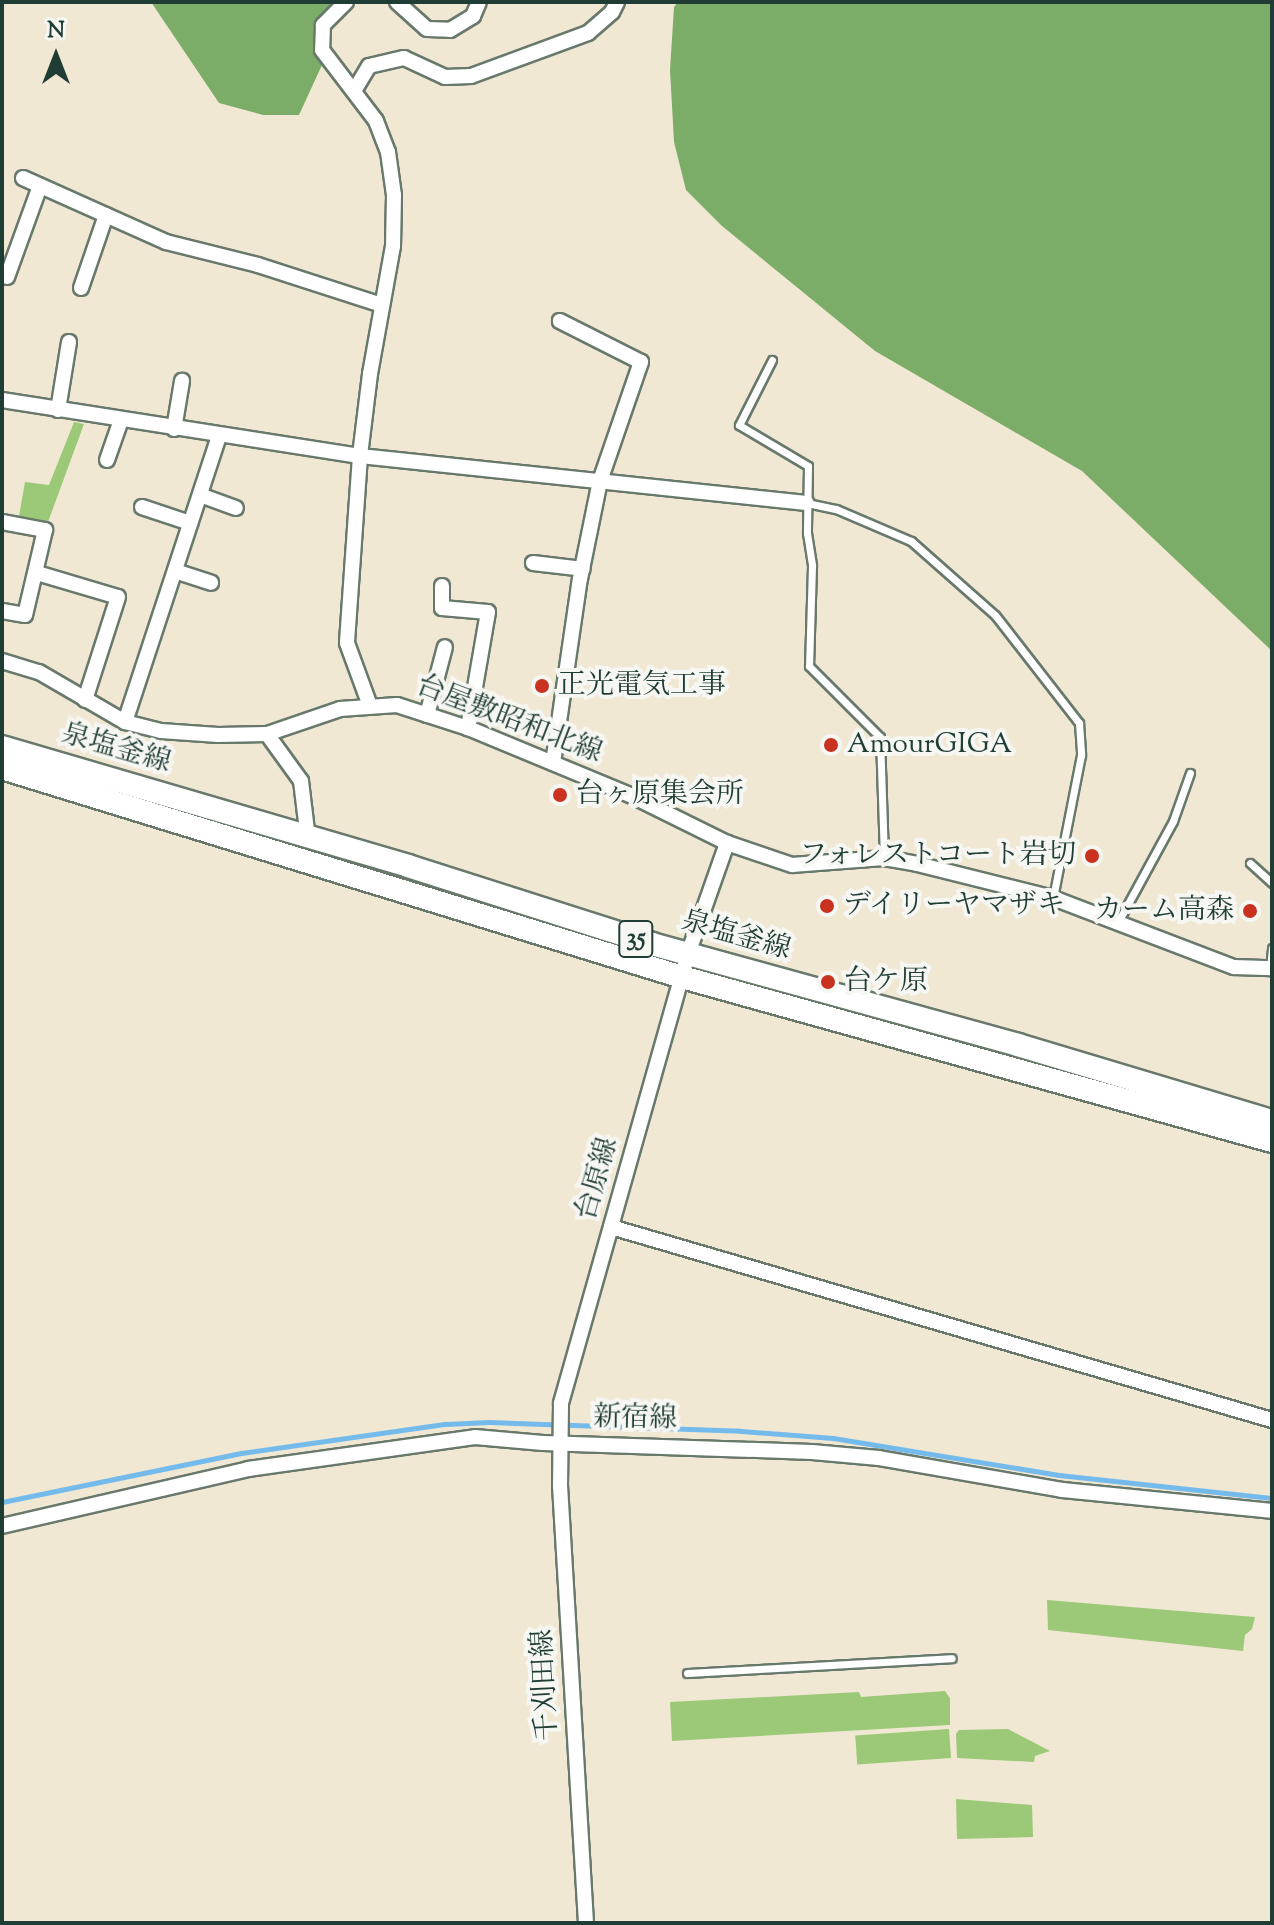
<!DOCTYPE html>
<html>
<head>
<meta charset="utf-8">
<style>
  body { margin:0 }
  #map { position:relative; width:1274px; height:1925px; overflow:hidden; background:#f1e8d4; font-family:"Sorts Mill Goudy","Noto Serif JP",serif }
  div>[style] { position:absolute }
  .green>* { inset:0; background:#9bc977; transform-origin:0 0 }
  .forest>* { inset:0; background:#7cad68 }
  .stream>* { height:5px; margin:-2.5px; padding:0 2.5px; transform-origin:2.5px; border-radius:2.5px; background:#74bbec }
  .roads { filter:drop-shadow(2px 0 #68796c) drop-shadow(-2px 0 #68796c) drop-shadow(0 2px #68796c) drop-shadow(0 -2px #68796c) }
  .lane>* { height:7px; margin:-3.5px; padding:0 3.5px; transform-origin:3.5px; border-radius:3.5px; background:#fff }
  .street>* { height:14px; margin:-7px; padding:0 7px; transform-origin:7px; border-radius:7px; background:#fff }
  .primary>* { height:22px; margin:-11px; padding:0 11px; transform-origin:11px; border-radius:11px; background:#fff }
  .dots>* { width:22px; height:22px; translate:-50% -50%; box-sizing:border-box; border:4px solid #f6f6f2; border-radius:50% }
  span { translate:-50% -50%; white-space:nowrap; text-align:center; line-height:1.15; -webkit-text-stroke:8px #f6f6f2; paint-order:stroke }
  .shield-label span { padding:2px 6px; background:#f6f6f2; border:2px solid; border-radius:6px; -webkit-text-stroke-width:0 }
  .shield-label { font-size:26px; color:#1f3d34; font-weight:700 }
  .poi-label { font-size:28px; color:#1f3d34 }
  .left { translate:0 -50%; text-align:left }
  .right { translate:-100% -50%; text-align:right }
  .street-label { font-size:28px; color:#1f3d34 }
  .frame { position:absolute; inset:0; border:4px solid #1f3d34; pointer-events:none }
  .north { position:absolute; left:16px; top:16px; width:80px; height:80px; -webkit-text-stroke:6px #f6f6f2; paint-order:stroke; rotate:0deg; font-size:22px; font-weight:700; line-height:32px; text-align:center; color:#1f3d34 }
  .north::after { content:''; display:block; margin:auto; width:28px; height:36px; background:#1f3d34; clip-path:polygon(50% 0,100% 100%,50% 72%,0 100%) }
</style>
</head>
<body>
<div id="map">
  <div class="green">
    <div style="clip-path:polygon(74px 422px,84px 424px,48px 522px,19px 516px,25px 482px,49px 485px)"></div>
    <div style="clip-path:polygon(1047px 1600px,1143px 1608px,1255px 1617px,1252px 1629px,1245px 1635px,1243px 1651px,1048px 1630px)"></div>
    <div style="clip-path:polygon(945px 1691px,950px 1698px,950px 1725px,672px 1741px,670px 1702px,859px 1692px,861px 1697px)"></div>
    <div style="left:949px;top:1729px;width:29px;height:94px;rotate:86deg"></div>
    <div style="clip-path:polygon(1008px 1729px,1050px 1751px,1035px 1756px,1034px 1762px,957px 1758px,956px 1734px,959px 1730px)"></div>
    <div style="clip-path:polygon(956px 1799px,1032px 1805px,1033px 1837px,957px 1839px)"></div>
  </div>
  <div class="forest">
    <div style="clip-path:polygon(151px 2px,331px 2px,318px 25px,313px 47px,322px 65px,299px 115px,263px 115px,219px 103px)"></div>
    <div style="clip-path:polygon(678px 2px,1272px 2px,1272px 651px,1082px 471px,875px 351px,722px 226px,686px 190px,674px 142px,670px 70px,674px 7px)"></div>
  </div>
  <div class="stream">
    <div style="left:2px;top:1502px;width:244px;rotate:-11.6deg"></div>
    <div style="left:241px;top:1453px;width:207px;rotate:-8.1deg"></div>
    <div style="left:446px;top:1424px;width:43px;rotate:-2.7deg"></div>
    <div style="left:489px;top:1422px;width:252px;rotate:2deg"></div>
    <div style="left:741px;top:1431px;width:92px;rotate:4.4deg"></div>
    <div style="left:833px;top:1438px;width:229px;rotate:9.3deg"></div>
    <div style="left:1059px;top:1475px;width:214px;rotate:6.2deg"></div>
  </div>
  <div class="roads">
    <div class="lane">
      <div style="left:772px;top:360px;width:73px;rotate:116.9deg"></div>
      <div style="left:739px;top:425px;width:80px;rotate:30.7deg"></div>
      <div style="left:808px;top:466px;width:67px;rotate:90.9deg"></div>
      <div style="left:807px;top:533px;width:33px;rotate:81deg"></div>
      <div style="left:812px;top:566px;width:100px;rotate:91.7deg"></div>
      <div style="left:809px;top:666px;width:100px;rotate:45deg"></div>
      <div style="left:880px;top:737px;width:121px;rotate:88.1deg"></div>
      <div style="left:807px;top:503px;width:30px;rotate:12deg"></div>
      <div style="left:836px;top:509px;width:82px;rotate:23.1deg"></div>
      <div style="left:911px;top:541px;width:112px;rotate:41.4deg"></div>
      <div style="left:995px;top:615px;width:137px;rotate:52.1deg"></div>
      <div style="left:1079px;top:723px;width:32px;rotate:86deg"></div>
      <div style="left:1081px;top:755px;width:146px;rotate:101.1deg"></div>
      <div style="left:1250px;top:863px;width:30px;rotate:42deg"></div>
      <div style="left:1118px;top:922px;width:115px;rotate:-61.4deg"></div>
      <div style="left:1173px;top:821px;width:51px;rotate:-70.5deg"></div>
      <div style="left:1270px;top:968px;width:20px;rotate:-84deg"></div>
      <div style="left:687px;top:1673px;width:265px;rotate:-3.2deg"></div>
    </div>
    <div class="street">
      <div style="left:346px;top:2px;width:33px;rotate:135deg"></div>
      <div style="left:323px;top:25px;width:25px;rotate:92deg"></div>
      <div style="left:322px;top:50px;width:89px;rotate:52.7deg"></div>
      <div style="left:376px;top:121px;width:33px;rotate:69deg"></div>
      <div style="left:388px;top:152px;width:43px;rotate:82.1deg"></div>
      <div style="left:394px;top:195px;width:51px;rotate:91.1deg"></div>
      <div style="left:393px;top:246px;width:130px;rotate:100.2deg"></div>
      <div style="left:370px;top:374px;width:83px;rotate:97deg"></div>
      <div style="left:360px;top:456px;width:187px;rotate:94deg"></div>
      <div style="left:347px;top:643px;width:67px;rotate:69.9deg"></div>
      <div style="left:397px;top:2px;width:40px;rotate:42deg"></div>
      <div style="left:427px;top:29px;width:23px;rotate:2deg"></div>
      <div style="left:450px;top:30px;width:27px;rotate:-31deg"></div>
      <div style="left:473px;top:16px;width:15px;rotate:-67deg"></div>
      <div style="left:354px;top:91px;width:29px;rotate:-59deg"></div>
      <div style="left:369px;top:66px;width:36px;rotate:-13deg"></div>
      <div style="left:404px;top:58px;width:45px;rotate:24.9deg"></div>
      <div style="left:445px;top:77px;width:26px;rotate:-2deg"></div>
      <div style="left:471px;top:76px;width:125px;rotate:-20.2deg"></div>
      <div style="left:588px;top:33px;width:32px;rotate:-41deg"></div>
      <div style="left:612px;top:12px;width:11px;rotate:-63deg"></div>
      <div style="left:23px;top:178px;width:157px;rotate:24.1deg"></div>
      <div style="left:166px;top:242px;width:95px;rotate:14deg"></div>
      <div style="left:258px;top:265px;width:130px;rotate:17.9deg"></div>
      <div style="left:7px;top:277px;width:97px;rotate:-70.1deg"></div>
      <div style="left:81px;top:288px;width:77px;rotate:-71.1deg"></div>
      <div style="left:2px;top:400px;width:362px;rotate:8.9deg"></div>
      <div style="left:360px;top:456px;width:449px;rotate:6deg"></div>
      <div style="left:58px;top:410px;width:69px;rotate:-80.8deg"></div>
      <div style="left:174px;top:429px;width:49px;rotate:-80.5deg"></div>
      <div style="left:107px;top:460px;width:42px;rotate:-70.7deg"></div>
      <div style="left:200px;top:495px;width:38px;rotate:20deg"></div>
      <div style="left:142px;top:507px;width:51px;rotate:18.4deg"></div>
      <div style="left:2px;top:522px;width:44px;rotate:10.5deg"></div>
      <div style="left:45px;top:530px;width:87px;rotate:103.2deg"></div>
      <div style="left:25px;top:615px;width:23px;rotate:-170deg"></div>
      <div style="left:533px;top:563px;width:50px;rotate:6.8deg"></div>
      <div style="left:175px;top:571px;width:38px;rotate:18deg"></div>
      <div style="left:37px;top:573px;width:84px;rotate:16.5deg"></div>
      <div style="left:118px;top:597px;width:108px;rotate:107.8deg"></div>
      <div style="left:442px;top:586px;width:22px;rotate:90deg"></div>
      <div style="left:442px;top:608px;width:46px;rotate:5deg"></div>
      <div style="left:488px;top:612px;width:118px;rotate:99.8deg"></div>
      <div style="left:2px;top:661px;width:39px;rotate:17deg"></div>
      <div style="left:39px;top:672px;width:99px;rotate:30.2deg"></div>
      <div style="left:125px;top:722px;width:37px;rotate:14deg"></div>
      <div style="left:161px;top:731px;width:57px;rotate:4deg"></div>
      <div style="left:218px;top:735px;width:49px;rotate:-1.2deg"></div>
      <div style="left:267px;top:734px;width:77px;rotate:-18.9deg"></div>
      <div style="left:340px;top:709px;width:57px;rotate:-4deg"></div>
      <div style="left:397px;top:705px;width:75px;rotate:17.9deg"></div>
      <div style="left:468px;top:728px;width:178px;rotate:22.5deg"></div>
      <div style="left:632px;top:796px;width:106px;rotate:26.3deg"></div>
      <div style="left:727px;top:843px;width:69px;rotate:18.7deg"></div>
      <div style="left:792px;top:865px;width:92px;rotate:-4.4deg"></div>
      <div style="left:884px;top:858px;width:34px;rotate:10deg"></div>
      <div style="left:917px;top:864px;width:140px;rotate:14deg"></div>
      <div style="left:1053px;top:898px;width:194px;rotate:20.9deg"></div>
      <div style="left:1234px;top:967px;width:38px;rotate:2deg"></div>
      <div style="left:427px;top:715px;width:70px;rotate:-75.2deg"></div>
      <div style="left:125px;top:722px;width:301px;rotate:-71.8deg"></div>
      <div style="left:267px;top:734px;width:58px;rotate:54.1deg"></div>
      <div style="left:301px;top:781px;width:58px;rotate:83.1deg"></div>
      <div style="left:553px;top:763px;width:186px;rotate:-81.7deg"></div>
      <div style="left:580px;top:579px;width:100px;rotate:-78.5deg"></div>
      <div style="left:600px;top:481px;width:126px;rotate:-71deg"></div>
      <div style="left:641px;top:362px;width:91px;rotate:-153.2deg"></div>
      <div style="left:611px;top:1227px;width:689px;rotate:16.28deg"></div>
      <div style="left:2px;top:1526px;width:253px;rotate:-13deg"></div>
      <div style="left:248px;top:1469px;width:229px;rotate:-8deg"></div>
      <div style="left:475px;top:1437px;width:68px;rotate:5deg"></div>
      <div style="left:543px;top:1443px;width:269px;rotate:1.9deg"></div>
      <div style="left:812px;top:1452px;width:67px;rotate:5.1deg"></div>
      <div style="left:879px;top:1458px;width:186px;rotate:9.9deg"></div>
      <div style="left:1062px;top:1490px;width:211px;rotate:5.7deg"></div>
      <div style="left:586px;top:1923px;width:438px;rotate:-93.4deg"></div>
      <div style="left:560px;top:1486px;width:83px;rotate:-89.3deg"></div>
      <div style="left:561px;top:1403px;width:467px;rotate:-74.2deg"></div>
      <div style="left:688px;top:954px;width:118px;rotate:-70.6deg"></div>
    </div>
    <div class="primary">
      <div style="left:2px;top:747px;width:423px;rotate:16.3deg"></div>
      <div style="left:408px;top:866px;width:256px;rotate:17.7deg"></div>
      <div style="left:652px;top:944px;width:380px;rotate:15.4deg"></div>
      <div style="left:1018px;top:1045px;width:265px;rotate:16.7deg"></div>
      <div style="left:2px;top:768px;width:711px;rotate:17.08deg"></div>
      <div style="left:682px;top:977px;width:612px;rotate:15.53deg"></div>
    </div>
  </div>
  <div class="dots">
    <div style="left:542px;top:686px;background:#c8321e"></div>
    <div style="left:831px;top:745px;background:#c8321e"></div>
    <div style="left:560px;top:795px;background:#c8321e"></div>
    <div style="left:1092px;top:856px;background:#c8321e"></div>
    <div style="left:827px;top:906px;background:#c8321e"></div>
    <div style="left:1250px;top:911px;background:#c8321e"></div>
    <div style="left:828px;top:982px;background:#c8321e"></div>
  </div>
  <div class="shield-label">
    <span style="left:636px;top:939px">35</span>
  </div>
  <div class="poi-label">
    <span class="left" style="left:558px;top:686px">正光電気工事</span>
    <span class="left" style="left:847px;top:745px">AmourGIGA</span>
    <span class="left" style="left:576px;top:795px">台ヶ原集会所</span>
    <span class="right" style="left:1076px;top:856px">フォレストコート岩切</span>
    <span class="left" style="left:843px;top:906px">デイリーヤマザキ</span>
    <span class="right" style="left:1234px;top:911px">カーム高森</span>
    <span class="left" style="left:844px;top:982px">台ケ原</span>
  </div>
  <div class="street-label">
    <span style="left:509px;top:720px;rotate:21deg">台屋敷昭和北線</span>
    <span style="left:116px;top:749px;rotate:16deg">泉塩釜線</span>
    <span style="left:736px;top:936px;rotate:16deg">泉塩釜線</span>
    <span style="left:598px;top:1179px;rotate:-74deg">台原線</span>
    <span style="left:635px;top:1419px;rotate:1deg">新宿線</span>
    <span style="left:546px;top:1685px;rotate:-93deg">千刈田線</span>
  </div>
  <div class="frame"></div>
  <div class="north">N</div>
</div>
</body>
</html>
